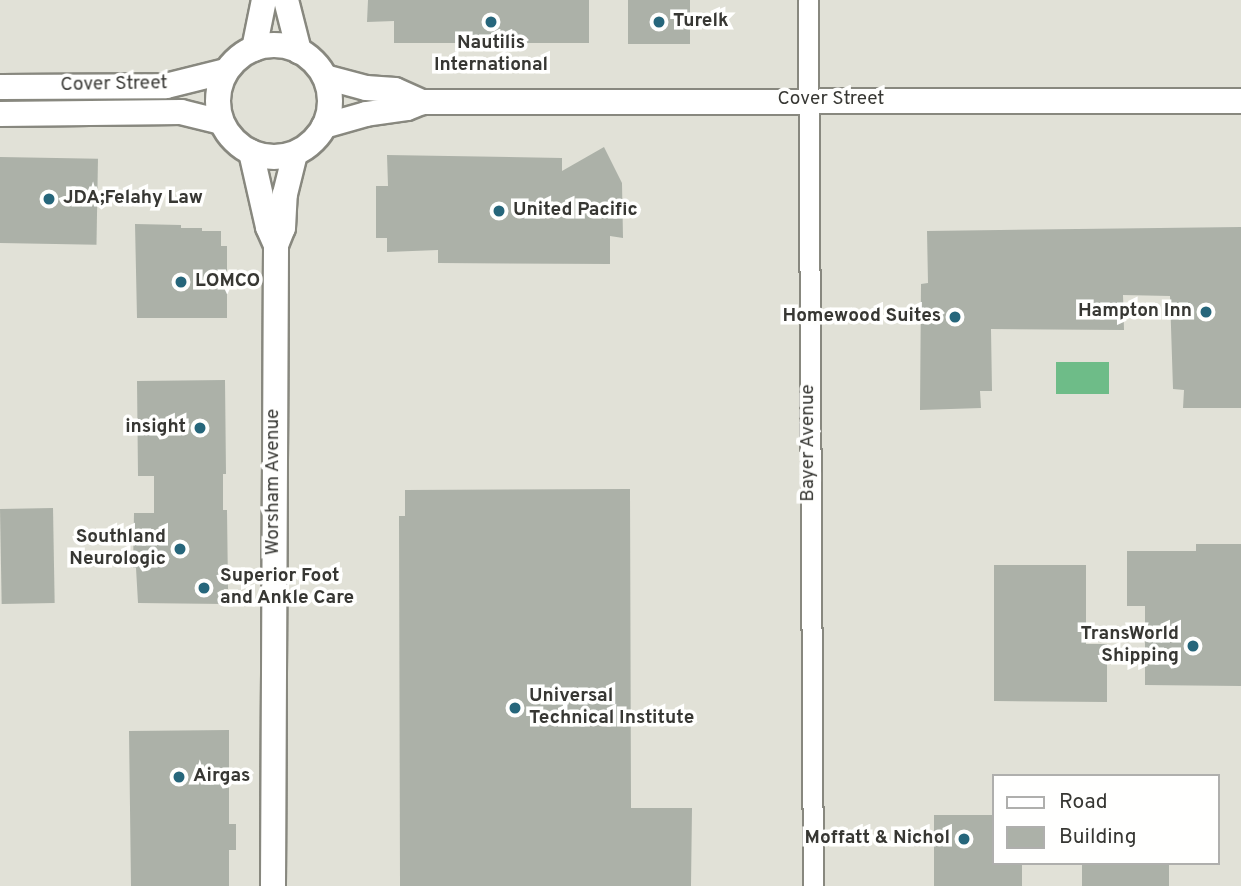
<!DOCTYPE html>
<html>
<head>
<meta charset="utf-8">
<style>
  body { margin:0 }
  #map { position:relative; width:1241px; height:886px; overflow:hidden; background:#e1e1d7; font-family:Overpass,sans-serif }
  div>[style] { position:absolute }
  .water>* { inset:0; background:#6ebc88; transform-origin:0 0 }
  .building>* { inset:0; background:#acb1a8; transform-origin:0 0 }
  .roads { filter:drop-shadow(2px 0 #88887f) drop-shadow(-2px 0 #88887f) drop-shadow(0 2px #88887f) drop-shadow(0 -2px #88887f) }
  .minor>* { height:19px; margin:-9.5px; padding:0 9.5px; transform-origin:9.5px; border-radius:9.5px; background:#fff }
  .tertiary>* { height:24px; margin:-12px; padding:0 12px; transform-origin:12px; border-radius:12px; background:#fff }
  .tertiary>.ring { margin:-12px; padding:0; box-sizing:content-box; background:none; border:24px solid #fff; border-radius:50% }
  .dots>* { width:19px; height:19px; translate:-50% -50%; box-sizing:border-box; border:4px solid #fffffe; border-radius:50% }
  span { translate:-50% -50%; white-space:nowrap; text-align:center; line-height:1.15; -webkit-text-stroke:7px #fffffe; paint-order:stroke }
  .poi-label { font-size:19px; color:#373733; font-weight:700 }
  .left { translate:0 -50%; text-align:left }
  .right { translate:-100% -50%; text-align:right }
  .street-label { font-size:19px; color:#373733 }
  .legend { position:absolute; left:992px; top:774px; width:228px; height:91px; box-sizing:border-box; background:#fffffe; border:2px solid #afafad; margin:0; padding:9px 12px; list-style:none; font-size:21px; color:#373733 }
  .legend li { display:flex; align-items:center; gap:14px; height:35px }
  .legend b { width:35px; border:2px solid #afafad }
</style>
</head>
<body>
<div id="map">
  <div class="water">
    <div style="left:1056px;top:362px;width:53px;height:32px"></div>
  </div>
  <div class="building">
    <div style="clip-path:polygon(368px 0,589px 0,589px 43px,394px 43px,394px 21px,367px 22px)"></div>
    <div style="left:628px;top:0;width:62px;height:44px"></div>
    <div style="clip-path:polygon(604px 147px,622px 183px,623px 238px,610px 236px,610px 264px,438px 263px,438px 250px,387px 252px,387px 238px,376px 238px,376px 186px,388px 186px,387px 155px,562px 158px,562px 171px)"></div>
    <div style="left:0;top:157px;width:98px;height:86px;rotate:1deg"></div>
    <div style="clip-path:polygon(135px 224px,181px 225px,181px 228px,202px 228px,202px 231px,221px 231px,221px 246px,227px 246px,227px 318px,137px 318px)"></div>
    <div style="clip-path:polygon(1241px 227px,1241px 408px,1183px 408px,1184px 390px,1173px 389px,1170px 296px,1123px 295px,1124px 330px,991px 329px,992px 391px,980px 391px,981px 408px,920px 410px,921px 284px,928px 283px,927px 231px)"></div>
    <div style="clip-path:polygon(225px 380px,226px 474px,223px 474px,223px 510px,227px 510px,228px 589px,224px 589px,224px 604px,138px 603px,136px 568px,133px 568px,134px 513px,154px 513px,154px 476px,138px 476px,137px 381px)"></div>
    <div style="clip-path:polygon(630px 489px,631px 808px,692px 808px,691px 886px,400px 886px,399px 516px,405px 516px,405px 490px)"></div>
    <div style="left:53px;top:508px;width:95px;height:53px;rotate:89deg"></div>
    <div style="clip-path:polygon(1196px 544px,1241px 544px,1241px 686px,1145px 685px,1145px 606px,1127px 606px,1127px 551px,1196px 551px)"></div>
    <div style="clip-path:polygon(994px 565px,1086px 565px,1086px 644px,1107px 644px,1107px 702px,994px 701px)"></div>
    <div style="clip-path:polygon(229px 730px,229px 824px,236px 824px,236px 850px,229px 850px,229px 886px,131px 886px,129px 731px)"></div>
    <div style="clip-path:polygon(934px 815px,994px 815px,994px 863px,1022px 863px,1022px 886px,934px 886px)"></div>
    <div style="left:1082px;top:863px;width:87px;height:23px"></div>
  </div>
  <div class="roads">
    <div class="minor">
      <div style="left:808px;top:0;width:886px;rotate:89.68deg"></div>
    </div>
    <div class="tertiary">
      <div style="left:286px;top:0;width:53px;rotate:75.7deg"></div>
      <div class="ring" style="left:218px;top:45px;width:88px;height:88px"></div>
      <div style="left:254px;top:49px;width:50px;rotate:-78.5deg"></div>
      <div style="left:325px;top:77px;width:42px;rotate:15deg"></div>
      <div style="left:366px;top:88px;width:29px;rotate:4deg"></div>
      <div style="left:395px;top:90px;width:30px;rotate:24deg"></div>
      <div style="left:422px;top:102px;width:819px;rotate:-0.07deg"></div>
      <div style="left:0;top:87px;width:166px;rotate:-0.3deg"></div>
      <div style="left:166px;top:86px;width:62px;rotate:-14deg"></div>
      <div style="left:0;top:114px;width:181px;rotate:-0.6deg"></div>
      <div style="left:181px;top:112px;width:41px;rotate:14deg"></div>
      <div style="left:324px;top:126px;width:44px;rotate:-15.9deg"></div>
      <div style="left:366px;top:114px;width:41px;rotate:-8.3deg"></div>
      <div style="left:407px;top:108px;width:16px;rotate:-22deg"></div>
      <div style="left:251px;top:152px;width:77px;rotate:77.2deg"></div>
      <div style="left:268px;top:227px;width:20px;rotate:66deg"></div>
      <div style="left:273px;top:886px;width:641px;rotate:-89.73deg"></div>
      <div style="left:276px;top:245px;width:18px;rotate:-68deg"></div>
      <div style="left:283px;top:228px;width:34px;rotate:-87deg"></div>
      <div style="left:285px;top:194px;width:41px;rotate:-76deg"></div>
    </div>
  </div>
  <div class="dots">
    <div style="left:491px;top:22px;background:#26667b"></div>
    <div style="left:659px;top:22px;background:#26667b"></div>
    <div style="left:49px;top:199px;background:#26667b"></div>
    <div style="left:499px;top:211px;background:#26667b"></div>
    <div style="left:181px;top:282px;background:#26667b"></div>
    <div style="left:1206px;top:312px;background:#26667b"></div>
    <div style="left:955px;top:317px;background:#26667b"></div>
    <div style="left:200px;top:428px;background:#26667b"></div>
    <div style="left:180px;top:549px;background:#26667b"></div>
    <div style="left:204px;top:588px;background:#26667b"></div>
    <div style="left:1193px;top:646px;background:#26667b"></div>
    <div style="left:515px;top:708px;background:#26667b"></div>
    <div style="left:179px;top:777px;background:#26667b"></div>
    <div style="left:964px;top:839px;background:#26667b"></div>
  </div>
  <div class="poi-label">
    <span class="left" style="left:673px;top:22px">Turelk</span>
    <span style="left:491px;top:55px">Nautilis<br>International</span>
    <span class="left" style="left:63px;top:199px">JDA;Felahy Law</span>
    <span class="left" style="left:513px;top:211px">United Pacific</span>
    <span class="left" style="left:195px;top:282px">LOMCO</span>
    <span class="right" style="left:1192px;top:312px">Hampton Inn</span>
    <span class="right" style="left:941px;top:317px">Homewood Suites</span>
    <span class="right" style="left:186px;top:428px">insight</span>
    <span class="right" style="left:166px;top:549px">Southland<br>Neurologic</span>
    <span class="left" style="left:220px;top:588px">Superior Foot<br>and Ankle Care</span>
    <span class="right" style="left:1179px;top:646px">TransWorld<br>Shipping</span>
    <span class="left" style="left:529px;top:708px">Universal<br>Technical Institute</span>
    <span class="left" style="left:193px;top:777px">Airgas</span>
    <span class="right" style="left:950px;top:839px">Moffatt &amp; Nichol</span>
  </div>
  <div class="street-label">
    <span style="left:114px;top:85px;rotate:-1deg">Cover Street</span>
    <span style="left:831px;top:100px">Cover Street</span>
    <span style="left:809px;top:443px;rotate:-90deg">Bayer Avenue</span>
    <span style="left:274px;top:482px;rotate:-90deg">Worsham Avenue</span>
  </div>
  <ul class="legend">
  <li><b style="height:9px;background:#fff"></b>Road</li>
  <li><b style="height:19px;background:#acb1a8"></b>Building</li>
  </ul>
</div>
</body>
</html>
